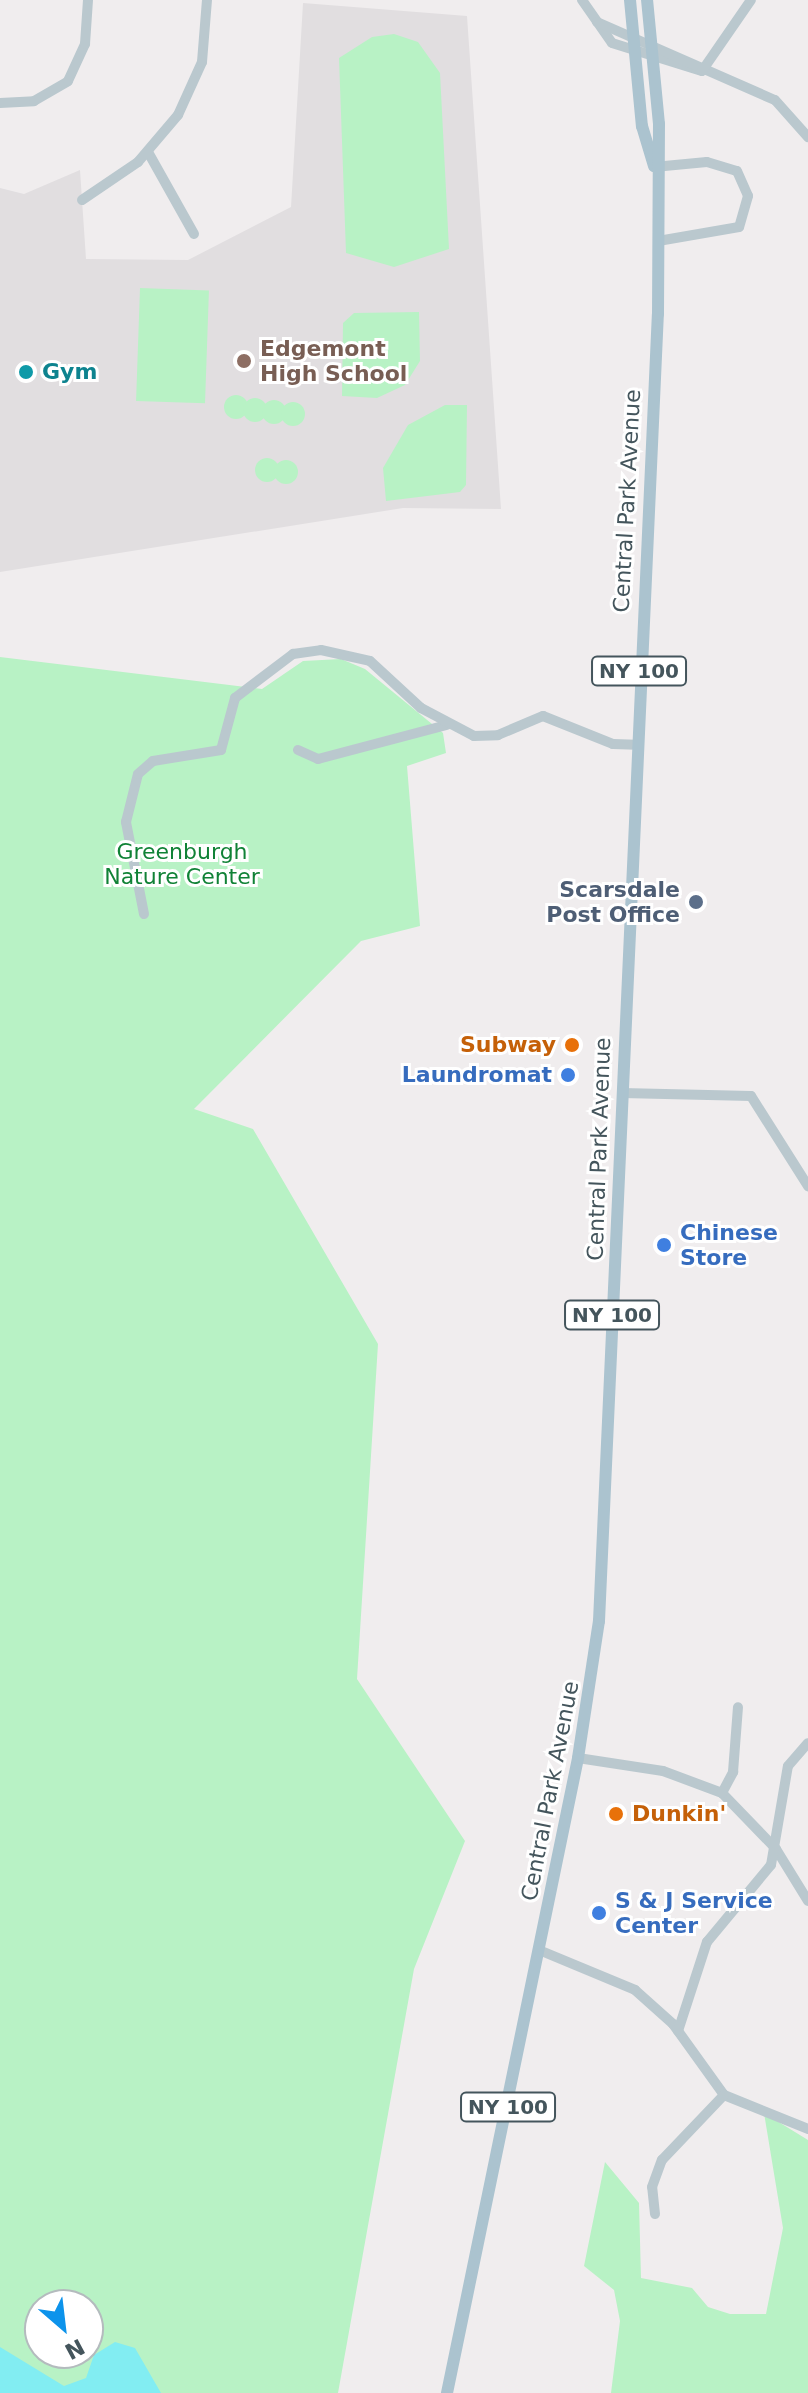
<!DOCTYPE html>
<html>
<head>
<meta charset="utf-8">
<style>
  body { margin:0 }
  #map { position:relative; width:808px; height:2393px; overflow:hidden; background:#f0edee; font-family:"DejaVu Sans",sans-serif }
  div>[style] { position:absolute }
  .education>* { inset:0; background:#e1dee0 }
  .green>* { inset:0; background:#b8f2c5; transform-origin:0 0 }
  .round { border-radius:50% }
  .water>* { inset:0; background:#82edf2 }
  .minor>* { height:10px; margin:-5px; padding:0 5px; transform-origin:5px; border-radius:5px; background:#bac8ce }
  .major>* { height:12px; margin:-6px; padding:0 6px; transform-origin:6px; border-radius:6px; background:#abc3cf }
  .dots>* { width:22px; height:22px; translate:-50% -50%; box-sizing:border-box; border:4px solid #fff; border-radius:50% }
  span { translate:-50% -50%; white-space:nowrap; text-align:center; line-height:1.15; -webkit-text-stroke:6px #fff; paint-order:stroke }
  .shield-label span { padding:2px 6px; background:#fff; border:2px solid; border-radius:6px; -webkit-text-stroke-width:0 }
  .shield-label { font-size:20px; color:#44555c; font-weight:700 }
  .education-label { font-size:22px; color:#785e54; font-weight:700 }
  .left { translate:0 -50%; text-align:left }
  .culture-label { font-size:22px; color:#0d838f; font-weight:700 }
  .street-label { font-size:22px; color:#44555c }
  .park-label { font-size:22px; color:#108236 }
  .service-label { font-size:22px; color:#4e5e75; font-weight:700 }
  .right { translate:-100% -50%; text-align:right }
  .food-label { font-size:22px; color:#c56008; font-weight:700 }
  .shop-label { font-size:22px; color:#366cbe; font-weight:700 }
  .north { position:absolute; left:24px; top:2289px; width:80px; height:80px; box-sizing:border-box; background:#fff; border:2px solid #b4bbbe; border-radius:50%; rotate:152deg; font-size:22px; font-weight:700; line-height:32px; text-align:center; color:#44555c }
  .north::after { content:''; display:block; margin:auto; width:28px; height:36px; background:#0d93eb; clip-path:polygon(50% 0,100% 100%,50% 72%,0 100%) }
</style>
</head>
<body>
<div id="map">
  <div class="education">
    <div style="clip-path:polygon(303px 3px,467px 16px,501px 509px,403px 508px,0 572px,0 188px,24px 194px,80px 170px,86px 259px,188px 260px,291px 207px)"></div>
  </div>
  <div class="green">
    <div style="clip-path:polygon(394px 34px,418px 42px,440px 73px,449px 249px,394px 267px,346px 253px,339px 58px,372px 37px)"></div>
    <div style="left:140px;top:288px;width:69px;height:113px;rotate:2deg"></div>
    <div style="clip-path:polygon(419px 312px,420px 361px,405px 385px,377px 398px,342px 396px,343px 323px,354px 313px)"></div>
    <div class="round" style="left:224px;top:395px;width:24px;height:24px"></div>
    <div class="round" style="left:243px;top:398px;width:24px;height:24px"></div>
    <div class="round" style="left:262px;top:400px;width:24px;height:24px"></div>
    <div class="round" style="left:281px;top:402px;width:24px;height:24px"></div>
    <div style="clip-path:polygon(445px 405px,467px 405px,466px 485px,460px 492px,386px 501px,383px 468px,408px 425px)"></div>
    <div class="round" style="left:255px;top:458px;width:24px;height:24px"></div>
    <div class="round" style="left:274px;top:460px;width:24px;height:24px"></div>
    <div style="clip-path:polygon(evenodd,0 657px,262px 689px,303px 661px,341px 659px,365px 669px,443px 733px,446px 753px,407px 766px,420px 926px,361px 941px,194px 1109px,253px 1129px,378px 1344px,357px 1679px,465px 1841px,414px 1969px,338px 2393px,0 2393px,0 657px,40px 2305px,88px 2305px,88px 2353px,40px 2353px,40px 2305px)"></div>
    <div style="clip-path:polygon(764px 2113px,808px 2140px,808px 2393px,611px 2393px,620px 2321px,614px 2290px,584px 2266px,605px 2162px,639px 2203px,641px 2278px,692px 2288px,708px 2307px,730px 2314px,766px 2314px,783px 2228px)"></div>
  </div>
  <div class="water">
    <div style="clip-path:polygon(115px 2342px,135px 2348px,161px 2393px,0 2393px,0 2347px,64px 2386px,86px 2378px,94px 2355px)"></div>
  </div>
  <div class="minor">
    <div style="left:582px;top:0;width:52px;rotate:55.1deg"></div>
    <div style="left:612px;top:43px;width:94px;rotate:17.3deg"></div>
    <div style="left:597px;top:22px;width:194px;rotate:23.7deg"></div>
    <div style="left:775px;top:100px;width:50px;rotate:48.3deg"></div>
    <div style="left:702px;top:71px;width:86px;rotate:-55.4deg"></div>
    <div style="left:0;top:103px;width:34px;rotate:-3deg"></div>
    <div style="left:34px;top:101px;width:39px;rotate:-30deg"></div>
    <div style="left:68px;top:81px;width:41px;rotate:-65.3deg"></div>
    <div style="left:85px;top:44px;width:44px;rotate:-86.1deg"></div>
    <div style="left:148px;top:152px;width:94px;rotate:60.7deg"></div>
    <div style="left:654px;top:167px;width:53px;rotate:-5.4deg"></div>
    <div style="left:707px;top:162px;width:31px;rotate:17deg"></div>
    <div style="left:737px;top:171px;width:27px;rotate:66deg"></div>
    <div style="left:748px;top:196px;width:32px;rotate:106deg"></div>
    <div style="left:739px;top:227px;width:82px;rotate:170.2deg"></div>
    <div style="left:82px;top:200px;width:68px;rotate:-34.2deg"></div>
    <div style="left:138px;top:162px;width:62px;rotate:-49.6deg"></div>
    <div style="left:178px;top:115px;width:58px;rotate:-65.6deg"></div>
    <div style="left:202px;top:62px;width:62px;rotate:-85.4deg"></div>
    <div style="left:298px;top:750px;width:22px;rotate:24deg"></div>
    <div style="left:318px;top:759px;width:133px;rotate:-14.8deg"></div>
    <div style="left:144px;top:914px;width:94px;rotate:-101.1deg"></div>
    <div style="left:126px;top:822px;width:49px;rotate:-76deg"></div>
    <div style="left:138px;top:774px;width:20px;rotate:-41deg"></div>
    <div style="left:153px;top:761px;width:69px;rotate:-9.2deg"></div>
    <div style="left:221px;top:750px;width:54px;rotate:-74.9deg"></div>
    <div style="left:235px;top:698px;width:73px;rotate:-37.2deg"></div>
    <div style="left:293px;top:654px;width:28px;rotate:-8deg"></div>
    <div style="left:321px;top:650px;width:50px;rotate:12.7deg"></div>
    <div style="left:370px;top:661px;width:69px;rotate:42.7deg"></div>
    <div style="left:421px;top:708px;width:60px;rotate:27.8deg"></div>
    <div style="left:474px;top:736px;width:24px;rotate:-2deg"></div>
    <div style="left:498px;top:735px;width:49px;rotate:-22.9deg"></div>
    <div style="left:543px;top:716px;width:75px;rotate:21.8deg"></div>
    <div style="left:613px;top:744px;width:23px;rotate:2deg"></div>
    <div style="left:622px;top:1093px;width:129px;rotate:1.3deg"></div>
    <div style="left:751px;top:1096px;width:107px;rotate:57.7deg"></div>
    <div style="left:578px;top:1758px;width:86px;rotate:8.7deg"></div>
    <div style="left:663px;top:1771px;width:63px;rotate:20.4deg"></div>
    <div style="left:722px;top:1793px;width:78px;rotate:46deg"></div>
    <div style="left:776px;top:1849px;width:61px;rotate:58.4deg"></div>
    <div style="left:722px;top:1793px;width:24px;rotate:-62deg"></div>
    <div style="left:733px;top:1772px;width:65px;rotate:-85.6deg"></div>
    <div style="left:539px;top:1950px;width:104px;rotate:22.6deg"></div>
    <div style="left:635px;top:1990px;width:51px;rotate:41.8deg"></div>
    <div style="left:673px;top:2024px;width:87px;rotate:54.3deg"></div>
    <div style="left:724px;top:2095px;width:91px;rotate:22deg"></div>
    <div style="left:678px;top:2031px;width:94px;rotate:-72deg"></div>
    <div style="left:707px;top:1942px;width:100px;rotate:-50.3deg"></div>
    <div style="left:771px;top:1865px;width:100px;rotate:-80.3deg"></div>
    <div style="left:788px;top:1766px;width:30px;rotate:-49deg"></div>
    <div style="left:655px;top:2214px;width:27px;rotate:-96deg"></div>
    <div style="left:652px;top:2187px;width:29px;rotate:-70deg"></div>
    <div style="left:662px;top:2160px;width:90px;rotate:-46.4deg"></div>
  </div>
  <div class="major">
    <div style="left:630px;top:0;width:127px;rotate:84.6deg"></div>
    <div style="left:642px;top:126px;width:42px;rotate:73.3deg"></div>
    <div style="left:447px;top:2393px;width:648px;rotate:-78.34deg"></div>
    <div style="left:578px;top:1758px;width:139px;rotate:-81.3deg"></div>
    <div style="left:599px;top:1621px;width:1308px;rotate:-87.42deg"></div>
    <div style="left:658px;top:314px;width:190px;rotate:-89.7deg"></div>
    <div style="left:659px;top:124px;width:125px;rotate:-95.5deg"></div>
  </div>
  <div class="dots">
    <div style="left:244px;top:361px;background:#8d6e63"></div>
    <div style="left:26px;top:372px;background:#0f9aa8"></div>
    <div style="left:696px;top:902px;background:#5c6f8a"></div>
    <div style="left:572px;top:1045px;background:#e8710a"></div>
    <div style="left:568px;top:1075px;background:#3f7fe0"></div>
    <div style="left:664px;top:1245px;background:#3f7fe0"></div>
    <div style="left:616px;top:1814px;background:#e8710a"></div>
    <div style="left:599px;top:1913px;background:#3f7fe0"></div>
  </div>
  <div class="shield-label">
    <span style="left:639px;top:671px">NY 100</span>
    <span style="left:612px;top:1315px">NY 100</span>
    <span style="left:508px;top:2107px">NY 100</span>
  </div>
  <div class="education-label">
    <span class="left" style="left:260px;top:361px">Edgemont<br>High School</span>
  </div>
  <div class="culture-label">
    <span class="left" style="left:42px;top:372px">Gym</span>
  </div>
  <div class="street-label">
    <span style="left:627px;top:501px;rotate:-87deg">Central Park Avenue</span>
    <span style="left:599px;top:1149px;rotate:-88deg">Central Park Avenue</span>
    <span style="left:550px;top:1791px;rotate:-79deg">Central Park Avenue</span>
  </div>
  <div class="park-label">
    <span style="left:182px;top:864px">Greenburgh<br>Nature Center</span>
  </div>
  <div class="service-label">
    <span class="right" style="left:680px;top:902px">Scarsdale<br>Post Office</span>
  </div>
  <div class="food-label">
    <span class="right" style="left:556px;top:1045px">Subway</span>
    <span class="left" style="left:632px;top:1814px">Dunkin'</span>
  </div>
  <div class="shop-label">
    <span class="right" style="left:552px;top:1075px">Laundromat</span>
    <span class="left" style="left:680px;top:1245px">Chinese<br>Store</span>
    <span class="left" style="left:615px;top:1913px">S &amp; J Service<br>Center</span>
  </div>
  <div class="north">N</div>
</div>
</body>
</html>
